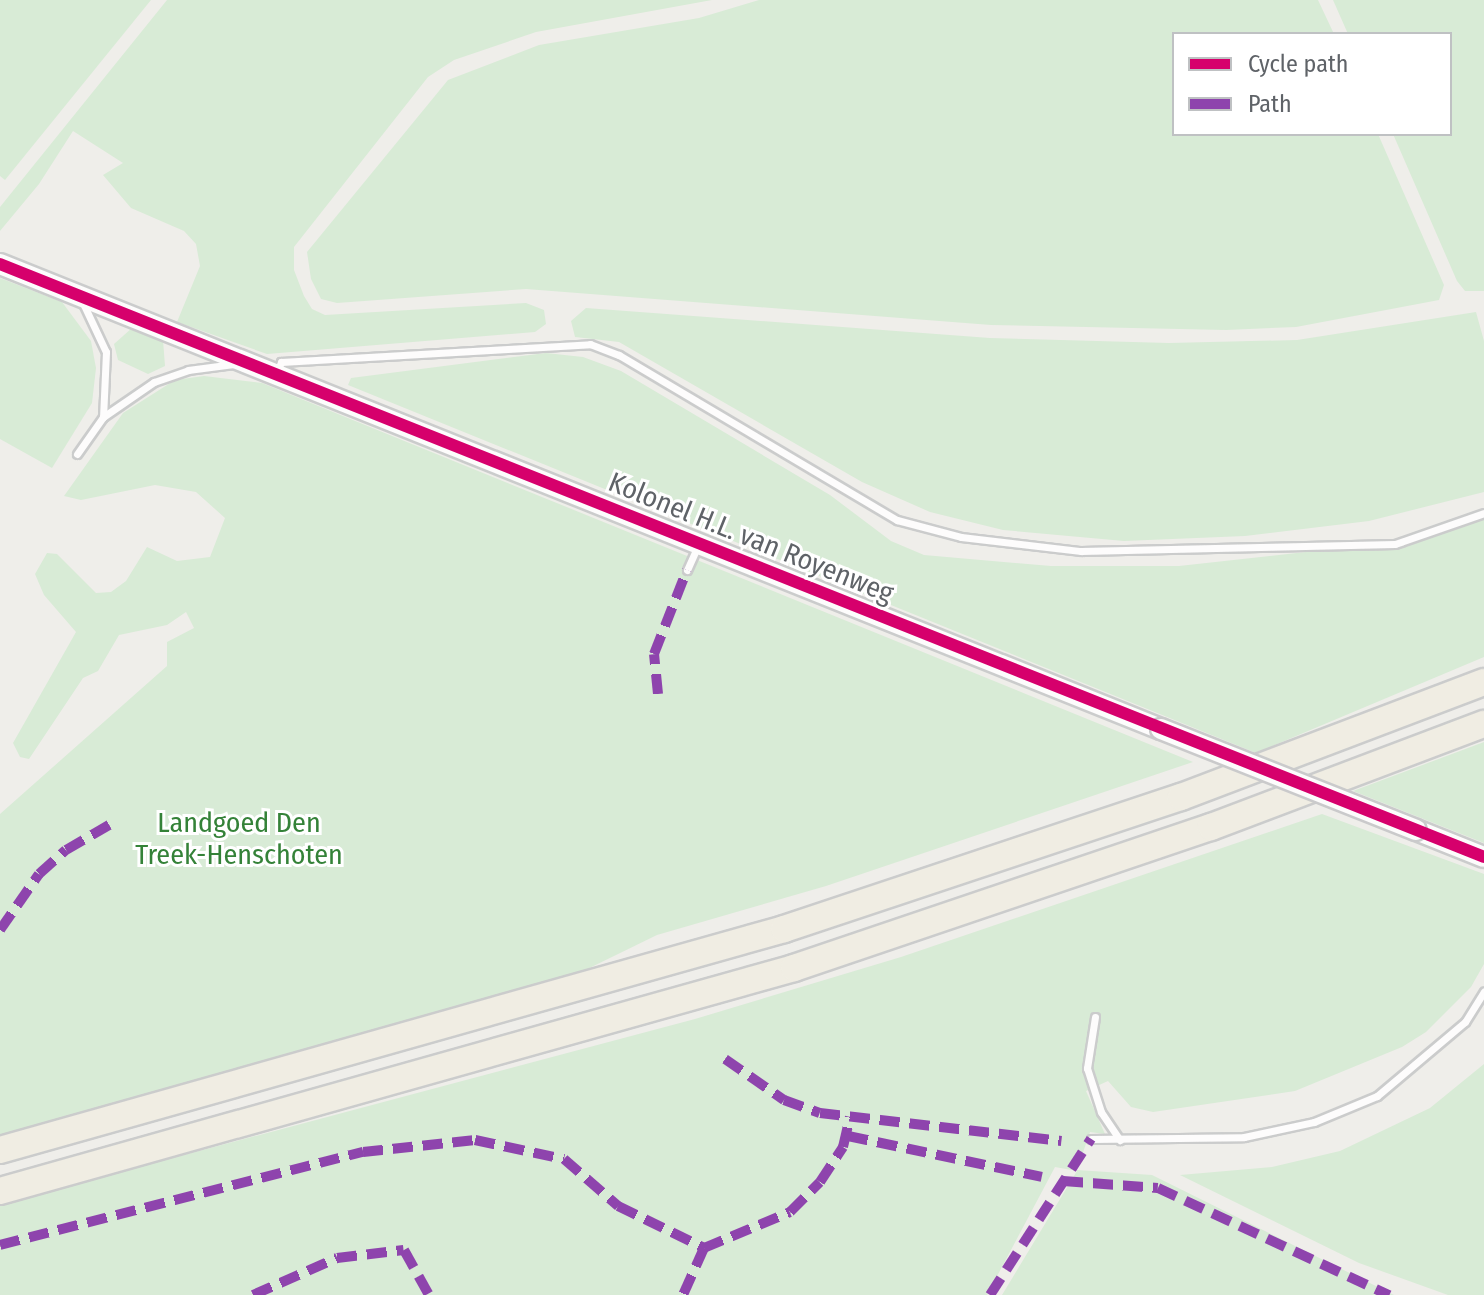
<!DOCTYPE html>
<html>
<head>
<meta charset="utf-8">
<style>
  body { margin:0 }
  #map { position:relative; width:1484px; height:1295px; overflow:hidden; background:#efeeea; font-family:"Fira Sans Condensed",sans-serif }
  div>[style] { position:absolute }
  .green>* { inset:0; background:#d8ebd6 }
  .roads { filter:drop-shadow(2px 0 #cbcccc) drop-shadow(-2px 0 #cbcccc) drop-shadow(0 2px #cbcccc) drop-shadow(0 -2px #cbcccc) }
  .lane>* { height:7px; margin:-3.5px; padding:0 3.5px; transform-origin:3.5px; border-radius:3.5px; background:#fdfcfc }
  .secondary>* { height:20px; margin:-10px; padding:0 10px; transform-origin:10px; border-radius:10px; background:#fdfcfc }
  .highway>* { height:26px; margin:-13px; padding:0 13px; transform-origin:13px; border-radius:13px; background:#f0ede3 }
  .bridges { filter:drop-shadow(2px 0 #cacacb) drop-shadow(-2px 0 #cacacb) drop-shadow(0 2px #cacacb) drop-shadow(0 -2px #cacacb) }
  .secondary-bridge>* { height:20px; margin:-10px; padding:0 10px; transform-origin:10px; border-radius:10px; background:#fdfcfc }
  .quiet>* { height:10px; margin-top:-5px; transform-origin:0; background:repeating-linear-gradient(90deg,#8e44ad 0 20px,transparent 0 30px) }
  .cycleway>* { height:12px; margin:-6px; padding:0 6px; transform-origin:6px; border-radius:6px; background:#d6006c }
  span { translate:-50% -50%; white-space:nowrap; text-align:center; line-height:1.15; -webkit-text-stroke:6px #fff; paint-order:stroke }
  .street-label { font-size:28px; color:#5f6368 }
  .park-label { font-size:28px; color:#348238 }
  .legend { position:absolute; left:1172px; top:32px; width:280px; height:104px; box-sizing:border-box; background:#fff; border:2px solid #bfc1c3; margin:0; padding:10px 14px; list-style:none; font-size:24px; color:#5f6368 }
  .legend li { display:flex; align-items:center; gap:16px; height:40px }
  .legend b { width:40px; border:2px solid #bfc1c3 }
</style>
</head>
<body>
<div id="map">
  <div class="green">
    <div style="clip-path:polygon(0 0,151px 0,5px 180px,0 176px)"></div>
    <div style="clip-path:polygon(167px 0,712px 0,536px 32px,454px 60px,428px 77px,294px 247px,294px 270px,304px 296px,312px 309px,325px 315px,526px 303px,544px 310px,546px 324px,535px 332px,267px 354px,177px 322px,200px 266px,196px 244px,184px 231px,131px 208px,103px 175px,123px 163px,73px 131px,39px 184px,0 231px,0 207px)"></div>
    <div style="clip-path:polygon(759px 0,1318px 0,1334px 34px,1174px 34px,1174px 134px,1378px 134px,1444px 285px,1439px 300px,1296px 327px,1226px 330px,991px 325px,526px 289px,337px 303px,321px 299px,311px 279px,307px 252px,448px 80px,539px 45px,699px 18px)"></div>
    <div style="clip-path:polygon(1333px 0,1484px 0,1484px 291px,1465px 291px,1457px 281px,1393px 134px,1450px 134px,1450px 34px,1348px 34px)"></div>
    <div style="clip-path:polygon(0 278px,62px 302px,91px 341px,96px 368px,92px 403px,52px 468px,0 439px)"></div>
    <div style="clip-path:polygon(586px 308px,990px 338px,1169px 343px,1297px 340px,1476px 312px,1484px 341px,1484px 492px,1369px 521px,1245px 536px,1124px 541px,1003px 530px,930px 512px,862px 482px,619px 342px,575px 337px,571px 321px)"></div>
    <div style="clip-path:polygon(132px 328px,163px 340px,165px 366px,148px 374px,118px 360px,114px 344px)"></div>
    <div style="clip-path:polygon(546px 353px,583px 357px,621px 371px,830px 495px,891px 541px,924px 555px,1051px 566px,1179px 566px,1368px 545px,1484px 518px,1484px 657px,1256px 753px,348px 385px,351px 378px)"></div>
    <div style="clip-path:polygon(204px 376px,262px 383px,1193px 762px,826px 886px,657px 935px,571px 977px,0 1136px,0 814px,167px 666px,167px 642px,194px 628px,186px 612px,167px 625px,119px 635px,98px 671px,83px 678px,29px 759px,20px 757px,13px 743px,76px 632px,44px 595px,35px 574px,47px 553px,57px 554px,96px 593px,111px 592px,126px 581px,147px 547px,177px 561px,210px 557px,225px 518px,196px 492px,155px 485px,81px 500px,64px 496px,123px 413px,175px 380px)"></div>
    <div style="clip-path:polygon(1484px 742px,1484px 843px,1353px 791px)"></div>
    <div style="clip-path:polygon(1322px 814px,1484px 874px,1484px 964px,1471px 987px,1426px 1032px,1402px 1047px,1295px 1091px,1153px 1112px,1131px 1107px,1108px 1081px,1086px 1091px,1105px 1134px,1090px 1132px,1077px 1170px,1152px 1175px,1394px 1295px,1002px 1295px,1077px 1171px,1055px 1167px,987px 1295px,0 1295px,0 1204px,695px 1019px,901px 957px)"></div>
    <div style="clip-path:polygon(1484px 1064px,1484px 1295px,1448px 1295px,1359px 1263px,1180px 1175px,1272px 1167px,1340px 1151px,1430px 1108px)"></div>
  </div>
  <div class="roads">
    <div class="lane">
      <div style="left:82px;top:301px;width:56px;rotate:64.8deg"></div>
      <div style="left:106px;top:352px;width:65px;rotate:92.6deg"></div>
      <div style="left:277px;top:372px;width:11px;rotate:-68deg"></div>
      <div style="left:281px;top:362px;width:310px;rotate:-3.3deg"></div>
      <div style="left:590px;top:344px;width:31px;rotate:21deg"></div>
      <div style="left:619px;top:355px;width:323px;rotate:30.7deg"></div>
      <div style="left:897px;top:520px;width:66px;rotate:14.9deg"></div>
      <div style="left:961px;top:537px;width:121px;rotate:6.7deg"></div>
      <div style="left:1081px;top:551px;width:314px;rotate:-1.3deg"></div>
      <div style="left:1395px;top:544px;width:94px;rotate:-19.2deg"></div>
      <div style="left:77px;top:454px;width:45px;rotate:-54.9deg"></div>
      <div style="left:103px;top:417px;width:62px;rotate:-34.5deg"></div>
      <div style="left:154px;top:382px;width:36px;rotate:-19deg"></div>
      <div style="left:188px;top:370px;width:46px;rotate:-7.4deg"></div>
      <div style="left:687px;top:570px;width:27px;rotate:-66deg"></div>
      <div style="left:1095px;top:1017px;width:52px;rotate:98.9deg"></div>
      <div style="left:1087px;top:1068px;width:46px;rotate:72.3deg"></div>
      <div style="left:1101px;top:1112px;width:34px;rotate:56deg"></div>
      <div style="left:1091px;top:1139px;width:153px;rotate:-0.7deg"></div>
      <div style="left:1244px;top:1137px;width:72px;rotate:-12.1deg"></div>
      <div style="left:1314px;top:1122px;width:68px;rotate:-22.4deg"></div>
      <div style="left:1377px;top:1096px;width:115px;rotate:-40.1deg"></div>
      <div style="left:1465px;top:1022px;width:36px;rotate:-58deg"></div>
    </div>
    <div class="secondary">
      <div style="left:0;top:264px;width:1251px;rotate:21.83deg"></div>
      <div style="left:1416px;top:830px;width:73px;rotate:21.7deg"></div>
    </div>
    <div class="highway">
      <div style="left:0;top:1150px;width:815px;rotate:-15.74deg"></div>
      <div style="left:784px;top:929px;width:418px;rotate:-18.4deg"></div>
      <div style="left:1181px;top:797px;width:324px;rotate:-20.8deg"></div>
      <div style="left:0;top:1191px;width:825px;rotate:-15.69deg"></div>
      <div style="left:794px;top:968px;width:440px;rotate:-18.7deg"></div>
      <div style="left:1211px;top:827px;width:292px;rotate:-20.7deg"></div>
    </div>
  </div>
  <div class="bridges">
    <div class="secondary-bridge">
      <div style="left:1161px;top:729px;width:274px;rotate:21.6deg"></div>
    </div>
  </div>
  <div class="quiet">
    <div style="left:658px;top:694px;width:40px;rotate:-95.7deg"></div>
    <div style="left:654px;top:654px;width:90px;rotate:-68.6deg"></div>
    <div style="left:0;top:930px;width:68px;rotate:-55.1deg"></div>
    <div style="left:39px;top:874px;width:36px;rotate:-42deg"></div>
    <div style="left:66px;top:850px;width:50px;rotate:-30.2deg"></div>
    <div style="left:725px;top:1059px;width:72px;rotate:34.8deg"></div>
    <div style="left:784px;top:1100px;width:38px;rotate:20deg"></div>
    <div style="left:820px;top:1113px;width:243px;rotate:6.6deg"></div>
    <div style="left:848px;top:1136px;width:198px;rotate:11.9deg"></div>
    <div style="left:1063px;top:1181px;width:95px;rotate:4.2deg"></div>
    <div style="left:1158px;top:1188px;width:255px;rotate:24.9deg"></div>
    <div style="left:0;top:1245px;width:375px;rotate:-14.4deg"></div>
    <div style="left:363px;top:1152px;width:113px;rotate:-6.1deg"></div>
    <div style="left:475px;top:1140px;width:91px;rotate:12.1deg"></div>
    <div style="left:564px;top:1159px;width:72px;rotate:41deg"></div>
    <div style="left:618px;top:1206px;width:96px;rotate:26deg"></div>
    <div style="left:704px;top:1248px;width:51px;rotate:114.1deg"></div>
    <div style="left:704px;top:1248px;width:93px;rotate:-22.7deg"></div>
    <div style="left:790px;top:1212px;width:42px;rotate:-45deg"></div>
    <div style="left:820px;top:1182px;width:42px;rotate:-56.7deg"></div>
    <div style="left:843px;top:1147px;width:31px;rotate:-77deg"></div>
    <div style="left:253px;top:1295px;width:92px;rotate:-23.8deg"></div>
    <div style="left:337px;top:1258px;width:67px;rotate:-6.8deg"></div>
    <div style="left:404px;top:1250px;width:51px;rotate:60.9deg"></div>
    <div style="left:990px;top:1295px;width:186px;rotate:-57.1deg"></div>
  </div>
  <div class="cycleway">
    <div style="left:0;top:264px;width:1598px;rotate:21.78deg"></div>
  </div>
  <div class="street-label">
    <span style="left:751px;top:538px;rotate:22deg">Kolonel H.L. van Royenweg</span>
  </div>
  <div class="park-label">
    <span style="left:239px;top:839px">Landgoed Den<br>Treek-Henschoten</span>
  </div>
  <ul class="legend">
  <li><b style="height:10px;background:#d6006c"></b>Cycle path</li>
  <li><b style="height:10px;background:#8e44ad"></b>Path</li>
  </ul>
</div>
</body>
</html>
